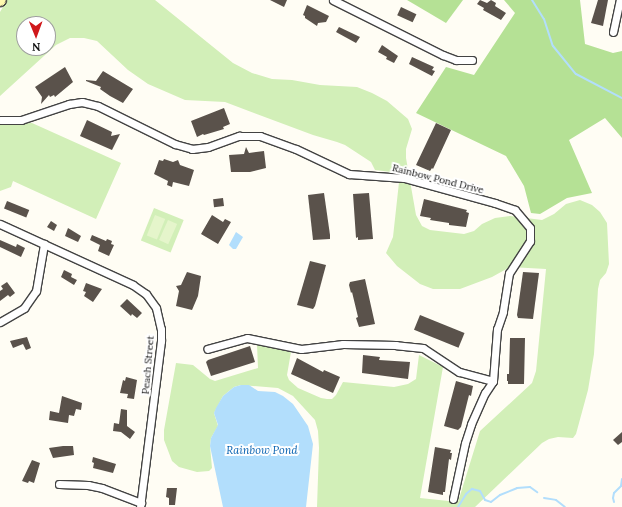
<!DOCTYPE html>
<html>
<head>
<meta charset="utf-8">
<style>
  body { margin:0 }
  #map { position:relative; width:622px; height:507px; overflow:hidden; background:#fffdf4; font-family:Lora,serif }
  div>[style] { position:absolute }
  .green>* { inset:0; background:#d2efb8; transform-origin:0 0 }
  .forest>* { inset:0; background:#b5e195 }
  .pitch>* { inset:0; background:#e5f5cb; transform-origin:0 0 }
  .water>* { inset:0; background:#b2defc }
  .stream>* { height:2px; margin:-1px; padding:0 1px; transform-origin:1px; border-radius:1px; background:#b2defc }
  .building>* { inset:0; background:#5a524b; transform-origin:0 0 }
  .roads { filter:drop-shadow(1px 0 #434343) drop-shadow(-1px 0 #434343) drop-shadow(0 1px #434343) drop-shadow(0 -1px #434343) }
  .minor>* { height:7px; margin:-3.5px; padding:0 3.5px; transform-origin:3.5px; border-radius:3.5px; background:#fff }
  .secondary>* { height:10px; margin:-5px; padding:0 5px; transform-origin:5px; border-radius:5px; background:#fff9af }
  span { translate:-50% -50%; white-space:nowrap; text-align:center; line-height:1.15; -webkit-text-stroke:4px #fff; paint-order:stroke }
  .street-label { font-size:10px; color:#101010 }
  .water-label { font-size:11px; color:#0a63b1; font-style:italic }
  .north { position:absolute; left:16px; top:16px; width:40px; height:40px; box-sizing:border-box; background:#fff; border:1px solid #9f9f9f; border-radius:50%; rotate:179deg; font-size:11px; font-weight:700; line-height:16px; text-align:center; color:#101010 }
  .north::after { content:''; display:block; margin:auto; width:14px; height:18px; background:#d0181b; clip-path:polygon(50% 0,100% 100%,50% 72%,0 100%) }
</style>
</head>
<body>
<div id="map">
  <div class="green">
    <div style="clip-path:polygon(evenodd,7px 0,155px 0,233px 63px,252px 73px,272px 79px,292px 80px,320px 85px,357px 87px,372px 93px,387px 101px,408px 119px,412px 129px,406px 149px,406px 158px,416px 215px,422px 226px,430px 230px,464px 234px,474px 231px,482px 224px,495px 218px,510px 216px,542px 220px,554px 214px,566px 204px,580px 200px,592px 205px,600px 212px,607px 223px,609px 264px,606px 273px,600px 280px,598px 289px,594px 354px,588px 390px,576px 434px,573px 438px,558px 437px,549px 439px,542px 443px,475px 507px,317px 507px,319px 448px,318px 431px,315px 420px,293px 396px,278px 388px,241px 385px,234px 387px,223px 396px,214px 413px,218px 426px,211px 438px,210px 446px,212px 468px,209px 471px,197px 472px,179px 467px,172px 461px,164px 440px,164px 430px,176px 363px,193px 365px,210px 379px,215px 381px,258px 368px,257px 345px,291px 352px,287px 375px,289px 380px,298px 388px,321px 398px,327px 399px,332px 399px,336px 395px,343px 382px,394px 387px,408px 384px,416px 379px,419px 355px,443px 367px,420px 498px,458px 502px,480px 431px,532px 383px,536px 371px,546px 269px,510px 267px,492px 277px,460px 289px,433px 289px,420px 284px,397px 266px,386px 253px,393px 237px,400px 173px,375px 170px,371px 162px,345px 145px,337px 142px,313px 135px,225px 102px,185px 100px,148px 84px,128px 70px,97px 41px,84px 38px,70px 38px,56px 45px,0 96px,0 12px,7px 0,24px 24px,48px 24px,48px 48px,24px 48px,24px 24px)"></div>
    <div style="clip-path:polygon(32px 123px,121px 163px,96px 219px,13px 181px,11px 187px,0 191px,0 124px)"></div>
    <div style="left:154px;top:208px;width:32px;height:35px;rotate:22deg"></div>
  </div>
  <div class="forest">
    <div style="clip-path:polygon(407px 0,463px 0,446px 23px)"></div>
    <div style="clip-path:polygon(504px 0,580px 0,585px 44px,613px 53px,622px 51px,622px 138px,605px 118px,569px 140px,592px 193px,567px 198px,540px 214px,531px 213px,524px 186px,506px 156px,416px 113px,446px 67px,474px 75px,515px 13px)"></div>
  </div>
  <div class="pitch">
    <div style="left:155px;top:215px;width:11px;height:22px;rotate:22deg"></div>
    <div style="left:168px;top:220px;width:10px;height:22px;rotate:24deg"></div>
  </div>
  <div class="water">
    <div style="clip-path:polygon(236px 232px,243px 237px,236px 249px,233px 249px,229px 245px)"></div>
    <div style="clip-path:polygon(241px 385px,249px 385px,258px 391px,275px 392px,283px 396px,293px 404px,308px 426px,313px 444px,306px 507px,223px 507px,210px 446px,211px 438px,218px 425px,214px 413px,216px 408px,223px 396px,234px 387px)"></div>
  </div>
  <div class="stream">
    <div style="left:532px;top:0;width:22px;rotate:58deg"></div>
    <div style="left:544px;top:19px;width:28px;rotate:72deg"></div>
    <div style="left:553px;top:46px;width:36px;rotate:51deg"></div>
    <div style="left:576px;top:74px;width:52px;rotate:27.6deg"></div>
    <div style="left:544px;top:498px;width:12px;rotate:9deg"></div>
    <div style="left:556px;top:500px;width:11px;rotate:38deg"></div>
    <div style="left:614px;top:502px;width:4px;rotate:-104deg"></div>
    <div style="left:613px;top:498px;width:5px;rotate:-79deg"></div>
    <div style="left:614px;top:493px;width:10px;rotate:-45deg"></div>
    <div style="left:621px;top:486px;width:7px;rotate:-82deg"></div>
    <div style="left:458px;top:507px;width:15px;rotate:-58deg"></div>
    <div style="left:466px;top:494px;width:8px;rotate:-40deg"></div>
    <div style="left:472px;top:489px;width:8px;rotate:14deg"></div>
    <div style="left:480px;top:491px;width:10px;rotate:61deg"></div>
    <div style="left:485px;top:500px;width:6px;rotate:18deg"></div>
    <div style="left:491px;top:502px;width:11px;rotate:-38deg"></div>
    <div style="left:500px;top:495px;width:18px;rotate:-22deg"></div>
    <div style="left:517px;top:488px;width:13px;rotate:-4deg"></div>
    <div style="left:530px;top:487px;width:9px;rotate:36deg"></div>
  </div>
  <div class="building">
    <div style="clip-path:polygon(270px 0,287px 0,284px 7px)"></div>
    <div style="clip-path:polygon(480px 0,487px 3px,491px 0,496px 3px,495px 6px,506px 13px,501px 20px,483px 10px,484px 8px,477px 4px)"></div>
    <div style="clip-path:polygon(598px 0,608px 0,603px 26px,591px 23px)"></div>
    <div style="clip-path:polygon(307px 5px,329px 16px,326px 22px,318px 23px,317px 26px,305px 18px,305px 16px,303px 15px)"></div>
    <div style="left:401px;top:7px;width:17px;height:9px;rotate:25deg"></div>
    <div style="clip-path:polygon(339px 27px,360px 37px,356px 43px,336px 32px)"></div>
    <div style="clip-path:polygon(382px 45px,398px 56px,394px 63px,386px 59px,387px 57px,378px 52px)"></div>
    <div style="clip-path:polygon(412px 57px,434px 67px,432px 70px,435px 71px,432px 76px,409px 64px)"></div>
    <div style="clip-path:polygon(65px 67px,73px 82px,55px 97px,54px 95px,50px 97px,49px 95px,41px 104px,42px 97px,35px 87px)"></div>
    <div style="clip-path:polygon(103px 71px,133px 89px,123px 103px,110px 96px,100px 89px,101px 87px,86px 81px,86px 80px,96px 81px)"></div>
    <div style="clip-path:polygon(224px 108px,230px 124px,223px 127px,224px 129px,204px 135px,203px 134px,197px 137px,191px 121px)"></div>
    <div style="clip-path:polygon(87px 120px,112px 132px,111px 136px,120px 134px,112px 150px,80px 136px)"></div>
    <div style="clip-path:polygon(436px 123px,451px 130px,433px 169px,432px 168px,430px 171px,416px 165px)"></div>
    <div style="clip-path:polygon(246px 147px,249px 153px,264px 151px,266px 168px,250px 172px,231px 172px,229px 155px,244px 154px)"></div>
    <div style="clip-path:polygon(164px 159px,173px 162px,178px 160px,180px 165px,194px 170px,189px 186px,173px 182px,172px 187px,167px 185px,168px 181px,154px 174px,159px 160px,163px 161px)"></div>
    <div style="clip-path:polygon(324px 193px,330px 235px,330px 239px,313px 240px,308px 195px)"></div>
    <div style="clip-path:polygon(369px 193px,373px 239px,358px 240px,358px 237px,356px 238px,353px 194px)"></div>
    <div style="left:223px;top:198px;width:8px;height:10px;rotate:83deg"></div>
    <div style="clip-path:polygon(424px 199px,467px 210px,466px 212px,469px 213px,466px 227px,449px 225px,449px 223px,430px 220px,431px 218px,420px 216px)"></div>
    <div style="left:7px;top:201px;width:24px;height:8px;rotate:22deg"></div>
    <div style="clip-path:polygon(212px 215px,223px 222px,225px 219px,231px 222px,218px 244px,201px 234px)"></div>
    <div style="clip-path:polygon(51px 221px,57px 225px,54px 231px,47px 227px)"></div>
    <div style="clip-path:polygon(68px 228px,81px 236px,78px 242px,65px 236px)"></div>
    <div style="clip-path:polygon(92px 235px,106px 241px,107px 239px,112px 241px,111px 244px,114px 245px,109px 256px,98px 251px,100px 245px,90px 240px)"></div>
    <div style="clip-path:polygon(0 240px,16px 247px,17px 244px,25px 248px,21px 257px,0 247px)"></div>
    <div style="clip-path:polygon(310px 261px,326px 265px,315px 306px,313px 309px,297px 305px)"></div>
    <div style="clip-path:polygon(64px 270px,72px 274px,71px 277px,77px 280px,74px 285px,61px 277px)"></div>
    <div style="clip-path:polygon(187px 272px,201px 276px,198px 296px,192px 310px,176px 306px,179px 291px,176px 286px,181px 285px)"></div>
    <div style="clip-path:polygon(523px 272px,539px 273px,533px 319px,518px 318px,517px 315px)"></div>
    <div style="clip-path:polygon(365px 279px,375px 324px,359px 327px,356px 318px,358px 317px,352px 292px,351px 293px,349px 285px,350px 282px)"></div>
    <div style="clip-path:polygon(7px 282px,15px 293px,10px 297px,8px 295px,0 301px,0 291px,3px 289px,1px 286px)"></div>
    <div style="clip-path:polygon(86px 283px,102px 289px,93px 302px,84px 296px,86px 292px,83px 291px)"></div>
    <div style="clip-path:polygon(127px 299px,142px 313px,137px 318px,132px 314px,131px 316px,120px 306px)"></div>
    <div style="left:420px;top:315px;width:48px;height:16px;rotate:22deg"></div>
    <div style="clip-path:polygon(27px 337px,31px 348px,26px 350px,23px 344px,13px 348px,10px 341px)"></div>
    <div style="clip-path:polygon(510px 338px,525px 338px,524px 384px,508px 384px,508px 381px,507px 381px,507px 374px,509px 374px)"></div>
    <div style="clip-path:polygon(250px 346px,255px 362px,211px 376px,206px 362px,208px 360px)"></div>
    <div style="clip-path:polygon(363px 355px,380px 357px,379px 360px,410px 362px,408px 379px,362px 373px)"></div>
    <div style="clip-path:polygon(297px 358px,323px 372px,324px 370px,340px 377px,333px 393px,291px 374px)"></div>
    <div style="clip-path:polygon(126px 377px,137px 380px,134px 399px,127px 398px,128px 394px,120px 393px,123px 380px,125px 381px)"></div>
    <div style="clip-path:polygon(456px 381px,473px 386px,471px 396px,469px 395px,461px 427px,458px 430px,444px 426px)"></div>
    <div style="clip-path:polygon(62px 396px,82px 403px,81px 410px,76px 409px,74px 416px,69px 415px,68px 423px,49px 420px,50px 411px,59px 413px)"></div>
    <div style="clip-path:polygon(121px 409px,127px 410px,127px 426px,135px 432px,130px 439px,121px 432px,113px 431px,114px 423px,119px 424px)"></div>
    <div style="clip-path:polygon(622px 432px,622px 442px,618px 445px,613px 440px)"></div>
    <div style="clip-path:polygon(63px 446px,73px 446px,74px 455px,53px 458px,49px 448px)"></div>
    <div style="clip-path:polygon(435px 447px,451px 450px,450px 453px,452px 453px,451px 460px,449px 459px,445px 492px,443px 492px,443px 495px,428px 492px)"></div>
    <div style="clip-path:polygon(93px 457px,116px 464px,113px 473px,93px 468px,94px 463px,92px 462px)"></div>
    <div style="clip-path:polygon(32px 460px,40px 463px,34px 483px,29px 481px,28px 483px,22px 481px)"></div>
    <div style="clip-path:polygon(167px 488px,177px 488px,175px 505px,169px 505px,169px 498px,166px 497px)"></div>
  </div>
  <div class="roads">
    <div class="minor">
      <div style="left:333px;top:0;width:123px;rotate:26.6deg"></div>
      <div style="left:443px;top:55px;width:14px;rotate:21deg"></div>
      <div style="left:456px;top:60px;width:16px"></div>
      <div style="left:613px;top:32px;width:33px;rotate:-78deg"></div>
      <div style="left:0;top:120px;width:21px"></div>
      <div style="left:21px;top:120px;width:51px;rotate:-18.4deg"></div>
      <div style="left:69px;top:104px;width:13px;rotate:-9deg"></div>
      <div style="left:82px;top:102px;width:16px;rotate:14deg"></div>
      <div style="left:98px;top:106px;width:86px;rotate:26.3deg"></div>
      <div style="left:175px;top:144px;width:18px;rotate:16deg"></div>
      <div style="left:192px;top:149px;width:16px;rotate:-7deg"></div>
      <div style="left:208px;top:147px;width:33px;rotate:-20deg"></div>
      <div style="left:239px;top:136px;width:21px"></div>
      <div style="left:260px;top:136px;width:38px;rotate:20deg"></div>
      <div style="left:296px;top:149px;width:59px;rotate:25.3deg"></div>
      <div style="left:349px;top:174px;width:55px;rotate:4.2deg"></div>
      <div style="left:404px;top:178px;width:94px;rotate:15.4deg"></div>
      <div style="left:495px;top:203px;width:21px;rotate:19deg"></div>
      <div style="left:515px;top:210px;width:23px;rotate:50deg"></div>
      <div style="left:530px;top:228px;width:13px;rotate:90deg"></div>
      <div style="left:530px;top:241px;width:38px;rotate:123deg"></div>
      <div style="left:509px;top:273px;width:39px;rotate:99deg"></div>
      <div style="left:503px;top:312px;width:18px;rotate:109deg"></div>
      <div style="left:497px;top:329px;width:52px;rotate:94.4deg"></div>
      <div style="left:493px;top:381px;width:35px;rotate:-165deg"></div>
      <div style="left:459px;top:372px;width:43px;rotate:-146.3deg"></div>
      <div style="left:423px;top:348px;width:27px;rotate:-174deg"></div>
      <div style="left:396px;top:345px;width:53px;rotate:-178.9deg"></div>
      <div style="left:343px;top:344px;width:42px;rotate:173.2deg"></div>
      <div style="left:301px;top:349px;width:55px;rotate:-168.5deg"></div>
      <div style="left:247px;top:338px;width:41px;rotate:164.6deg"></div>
      <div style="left:0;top:224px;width:146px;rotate:24.6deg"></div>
      <div style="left:133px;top:285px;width:16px;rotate:35deg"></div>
      <div style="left:146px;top:294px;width:17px;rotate:54deg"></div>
      <div style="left:156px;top:308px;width:22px;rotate:77deg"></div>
      <div style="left:161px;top:329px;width:12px;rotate:90deg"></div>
      <div style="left:161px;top:341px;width:167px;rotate:97.2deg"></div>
      <div style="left:0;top:322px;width:28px;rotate:-30deg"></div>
      <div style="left:24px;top:308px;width:21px;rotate:-55deg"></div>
      <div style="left:36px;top:291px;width:48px;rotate:-80.3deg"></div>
      <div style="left:59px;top:484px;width:29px;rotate:2deg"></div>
      <div style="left:88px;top:485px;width:14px;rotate:12deg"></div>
      <div style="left:102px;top:488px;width:42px;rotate:21deg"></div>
      <div style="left:453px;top:499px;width:57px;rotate:-77.9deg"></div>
      <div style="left:465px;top:443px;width:20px;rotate:-72deg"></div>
      <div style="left:471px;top:424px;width:34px;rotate:-66deg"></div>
      <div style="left:485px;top:393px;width:14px;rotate:-56deg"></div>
    </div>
    <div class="secondary">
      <div style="left:0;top:1px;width:1px;rotate:-45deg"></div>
    </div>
  </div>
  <div class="street-label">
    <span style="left:438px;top:179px;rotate:14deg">Rainbow Pond Drive</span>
    <span style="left:148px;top:365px;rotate:-85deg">Peach Street</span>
  </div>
  <div class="water-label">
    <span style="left:262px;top:450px">Rainbow Pond</span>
  </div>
  <div class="north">N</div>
</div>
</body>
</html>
